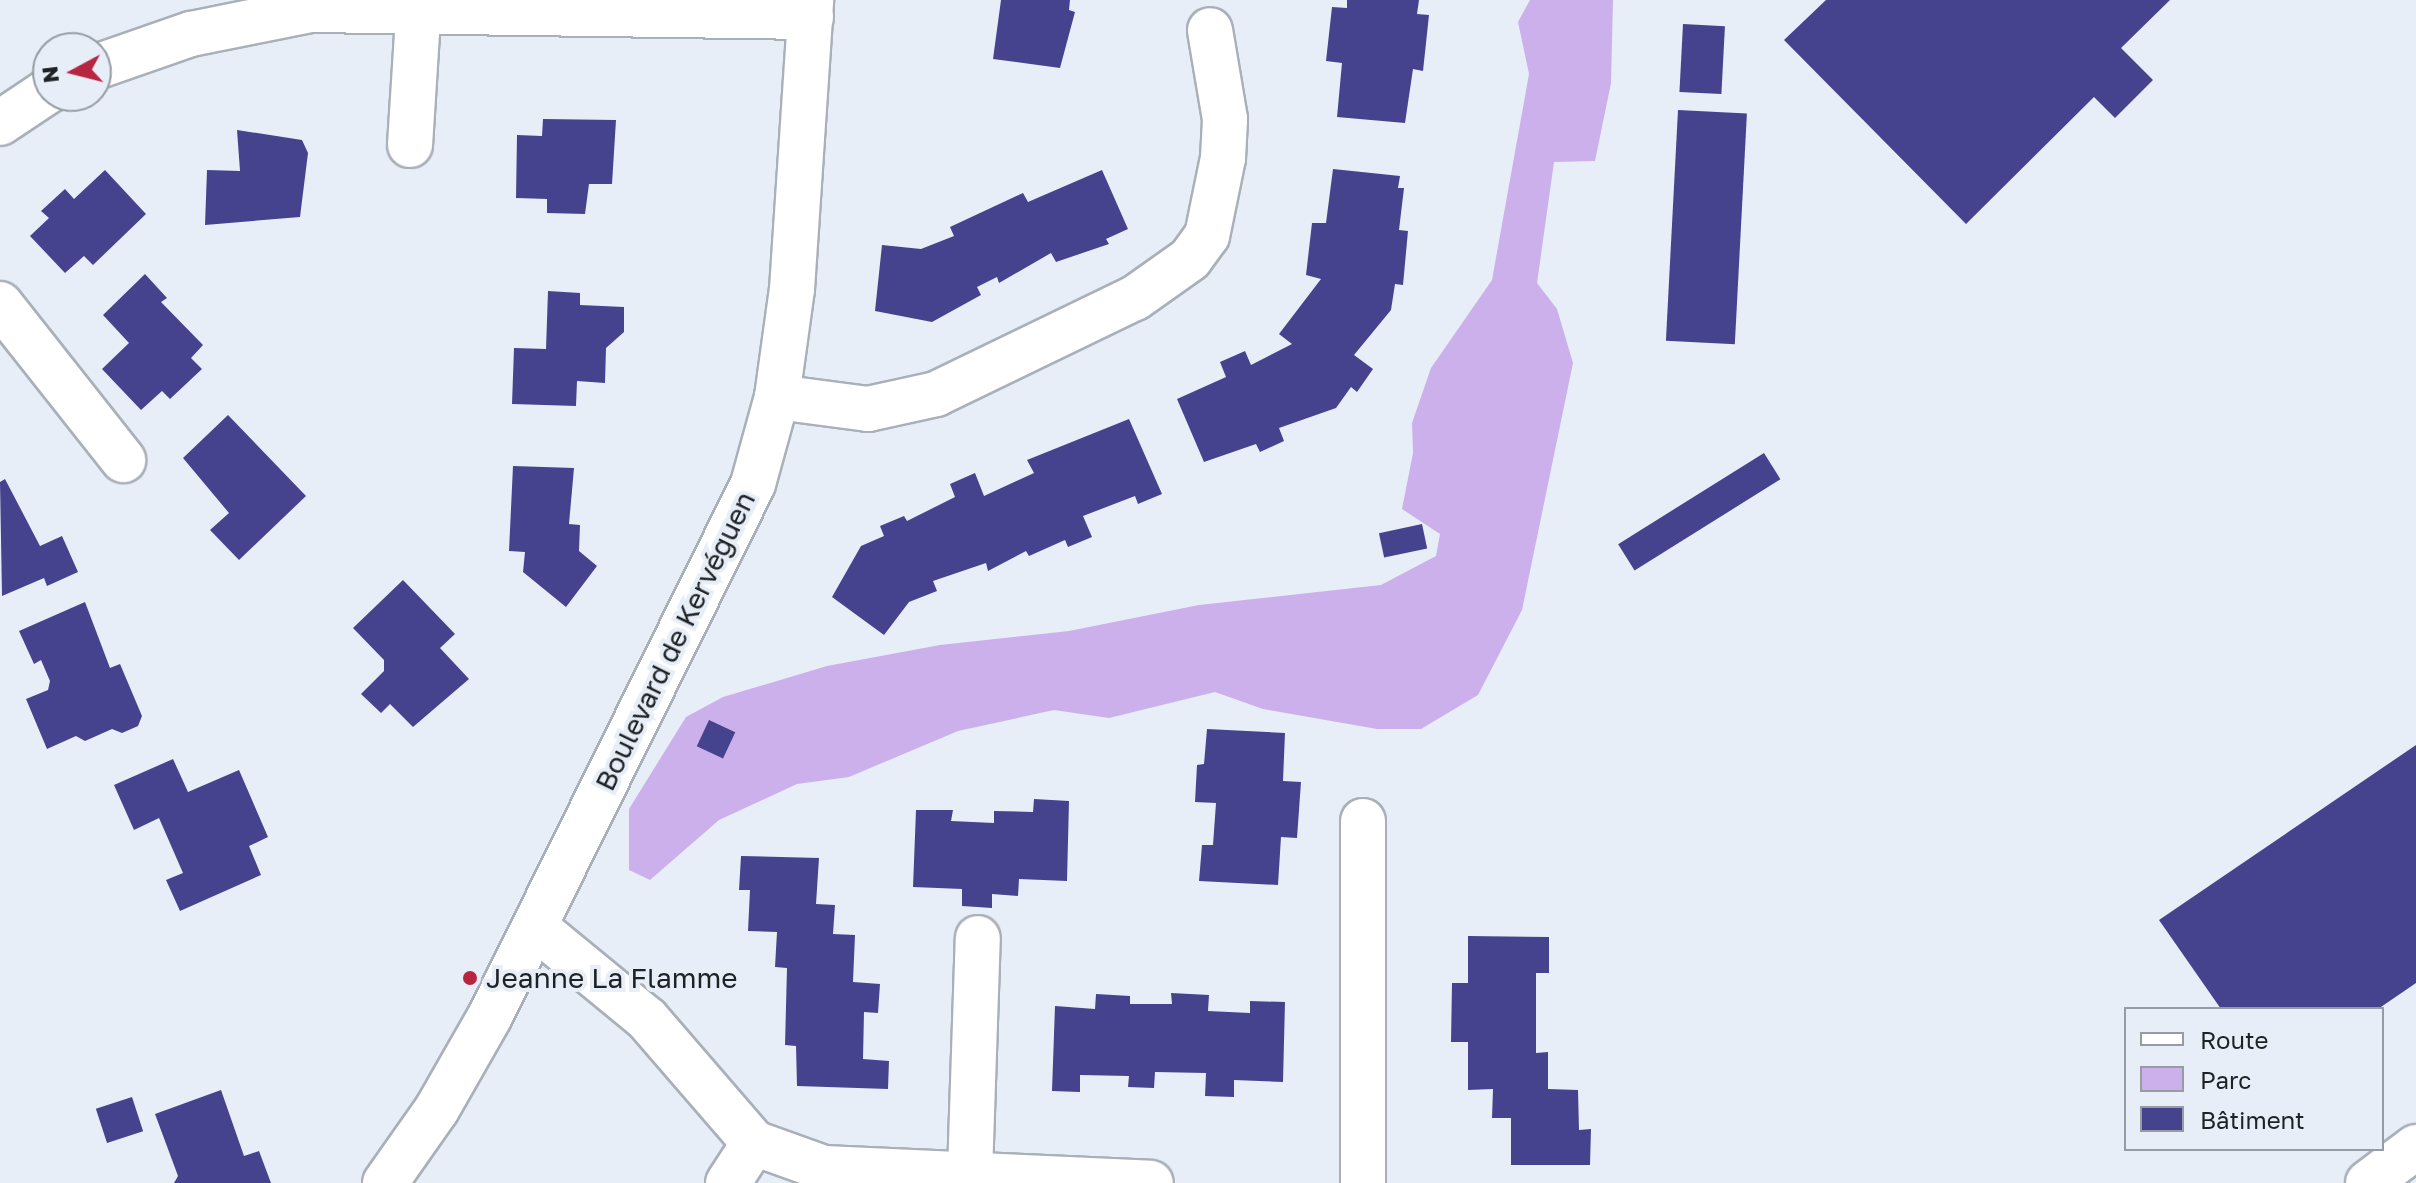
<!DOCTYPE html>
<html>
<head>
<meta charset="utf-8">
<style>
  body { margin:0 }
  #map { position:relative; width:2416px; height:1183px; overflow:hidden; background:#e7eef7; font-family:"Golos Text",sans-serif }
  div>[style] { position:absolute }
  .green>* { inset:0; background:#ccb0ec }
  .building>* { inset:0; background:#46438e; transform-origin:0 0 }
  .roads { filter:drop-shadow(2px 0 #aab0b9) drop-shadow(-2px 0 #aab0b9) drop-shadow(0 2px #aab0b9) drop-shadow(0 -2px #aab0b9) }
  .street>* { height:44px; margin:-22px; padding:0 22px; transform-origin:22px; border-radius:22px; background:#fff }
  .primary>* { height:44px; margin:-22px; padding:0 22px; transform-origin:22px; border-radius:22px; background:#fff }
  .dots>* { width:22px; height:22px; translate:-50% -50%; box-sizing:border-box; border:4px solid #e7eef7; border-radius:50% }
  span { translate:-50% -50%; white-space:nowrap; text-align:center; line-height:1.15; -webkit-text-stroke:8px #e7eef7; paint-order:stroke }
  .street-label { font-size:28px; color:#1f2225 }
  .poi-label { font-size:28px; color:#1f2225 }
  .left { translate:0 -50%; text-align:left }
  .legend { position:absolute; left:2124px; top:1007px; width:260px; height:144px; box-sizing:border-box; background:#e7eef7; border:2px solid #979ca3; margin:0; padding:10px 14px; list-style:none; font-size:24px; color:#1f2225 }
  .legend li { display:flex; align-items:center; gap:16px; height:40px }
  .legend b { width:40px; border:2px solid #979ca3 }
  .north { position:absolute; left:32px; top:32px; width:80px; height:80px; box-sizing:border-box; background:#e7eef7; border:2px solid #979ca3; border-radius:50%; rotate:263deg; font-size:22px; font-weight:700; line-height:32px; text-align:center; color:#1f2225 }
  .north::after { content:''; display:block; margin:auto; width:28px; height:36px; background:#b72541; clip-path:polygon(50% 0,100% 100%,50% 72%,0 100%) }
</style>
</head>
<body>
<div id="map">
  <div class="green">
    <div style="clip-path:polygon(1530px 0,1613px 0,1611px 83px,1595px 161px,1554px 162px,1537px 283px,1557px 309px,1573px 363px,1522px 610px,1478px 695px,1421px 729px,1377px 729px,1263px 709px,1215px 692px,1109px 718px,1054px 710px,958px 731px,849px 777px,797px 784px,719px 820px,650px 880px,629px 870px,629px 809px,686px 717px,723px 697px,827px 666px,940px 645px,1069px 631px,1199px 605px,1381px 585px,1436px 556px,1440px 534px,1402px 509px,1413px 453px,1412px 423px,1431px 368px,1492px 280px,1529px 74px,1518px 22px)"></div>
  </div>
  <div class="building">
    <div style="clip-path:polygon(1001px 0,1070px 0,1069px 10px,1075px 12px,1060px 68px,993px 59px)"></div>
    <div style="clip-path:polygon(1347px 0,1419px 0,1417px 14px,1429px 15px,1423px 71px,1413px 69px,1405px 123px,1337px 117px,1342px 63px,1326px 61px,1332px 7px,1347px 8px)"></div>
    <div style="clip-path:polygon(1826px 0,2170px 0,2121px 48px,2153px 80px,2115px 118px,2094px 97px,1966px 224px,1784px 40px)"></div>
    <div style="left:1683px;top:24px;width:42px;height:68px;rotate:3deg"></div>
    <div style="left:1678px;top:110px;width:69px;height:231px;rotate:3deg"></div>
    <div style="clip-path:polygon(543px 119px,616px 120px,612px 184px,589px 184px,585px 214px,547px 213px,547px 199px,516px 198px,517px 135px,542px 136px)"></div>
    <div style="clip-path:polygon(237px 130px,302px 140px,308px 153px,300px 217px,205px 225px,207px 170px,240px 171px)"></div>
    <div style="clip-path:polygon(1333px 169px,1400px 176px,1398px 188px,1404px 188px,1399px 230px,1408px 231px,1403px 285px,1395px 284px,1391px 310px,1354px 355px,1373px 369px,1357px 392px,1351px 387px,1336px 408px,1279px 428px,1284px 441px,1260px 452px,1256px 444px,1204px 462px,1177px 399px,1226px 377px,1220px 362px,1245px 351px,1251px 365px,1292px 344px,1279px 334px,1321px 279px,1306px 275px,1312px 223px,1326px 223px)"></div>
    <div style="clip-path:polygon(105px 170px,146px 214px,93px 265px,84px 256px,65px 273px,30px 236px,49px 218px,41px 211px,65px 189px,74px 199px)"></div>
    <div style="clip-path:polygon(1102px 170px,1128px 229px,1106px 239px,1109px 244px,1056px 262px,1051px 253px,999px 283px,997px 277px,977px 287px,981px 295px,932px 322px,875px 311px,882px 245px,921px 249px,954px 236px,950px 227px,1023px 193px,1028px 202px)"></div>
    <div style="clip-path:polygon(145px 274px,167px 298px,161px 302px,203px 345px,191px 358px,202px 369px,170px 399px,162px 391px,141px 410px,102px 369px,129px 343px,103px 315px)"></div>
    <div style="clip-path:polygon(548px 291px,580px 293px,580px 305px,624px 307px,624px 332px,606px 348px,605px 383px,577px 381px,576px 406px,512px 404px,514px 348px,546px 349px)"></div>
    <div style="clip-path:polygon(228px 415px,306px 496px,239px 560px,210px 530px,229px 513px,183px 458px)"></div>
    <div style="clip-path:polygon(1129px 419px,1162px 494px,1138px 504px,1135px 496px,1083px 516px,1092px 537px,1068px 547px,1065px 540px,1029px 556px,1026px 551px,988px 571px,986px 563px,933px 581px,937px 591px,909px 602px,884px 635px,832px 597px,861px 546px,884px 536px,880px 526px,904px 516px,907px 521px,955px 497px,950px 484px,975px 473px,984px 496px,1034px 473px,1027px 460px)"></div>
    <div style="left:1764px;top:453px;width:31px;height:172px;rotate:58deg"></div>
    <div style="clip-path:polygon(513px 466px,574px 468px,569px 524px,580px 525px,579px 551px,597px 566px,566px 607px,523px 572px,525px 552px,509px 551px)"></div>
    <div style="clip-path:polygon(5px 479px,40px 546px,62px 536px,78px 572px,47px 586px,44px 578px,2px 596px,0 482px)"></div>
    <div style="left:1422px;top:524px;width:25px;height:44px;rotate:78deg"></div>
    <div style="clip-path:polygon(403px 580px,455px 634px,440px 648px,469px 679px,413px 727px,390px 704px,381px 713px,361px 694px,384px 671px,384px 660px,353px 628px)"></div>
    <div style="clip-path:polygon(85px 602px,110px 668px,120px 664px,142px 716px,138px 726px,122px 733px,112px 729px,85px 741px,76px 736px,47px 749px,26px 699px,48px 690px,50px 681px,41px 660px,34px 664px,19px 631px)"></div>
    <div style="left:709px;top:720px;width:29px;height:29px;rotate:25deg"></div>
    <div style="clip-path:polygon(1207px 729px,1285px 733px,1283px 781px,1301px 782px,1297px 838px,1281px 837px,1278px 885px,1199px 881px,1202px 845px,1213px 845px,1216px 803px,1195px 802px,1197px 765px,1204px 764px)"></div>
    <div style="clip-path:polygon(2416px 745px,2416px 983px,2378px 1009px,2221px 1009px,2159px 920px)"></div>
    <div style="clip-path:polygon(173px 759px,188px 792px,239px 770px,268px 837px,249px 846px,261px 875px,180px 911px,166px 880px,183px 873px,159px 818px,134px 830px,114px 785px)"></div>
    <div style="clip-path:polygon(1034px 799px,1069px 801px,1067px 881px,1019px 879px,1018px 896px,992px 894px,992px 908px,962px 906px,962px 889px,913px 887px,916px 810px,953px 810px,951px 821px,994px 823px,994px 811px,1033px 812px)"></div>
    <div style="clip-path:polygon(741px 856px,819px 858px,816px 904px,835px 905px,833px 934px,855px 935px,853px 982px,880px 984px,878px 1013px,864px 1012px,863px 1059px,889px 1061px,888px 1089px,797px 1086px,796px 1046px,785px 1045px,787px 968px,775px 967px,777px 932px,748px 931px,750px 890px,739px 890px)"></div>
    <div style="clip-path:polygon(1468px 936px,1549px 937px,1549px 973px,1536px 973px,1536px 1053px,1548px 1052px,1548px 1089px,1578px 1090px,1579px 1130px,1591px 1129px,1590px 1165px,1511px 1165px,1511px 1118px,1492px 1118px,1493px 1089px,1468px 1090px,1468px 1042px,1451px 1042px,1452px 983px,1468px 983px)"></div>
    <div style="clip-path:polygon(1171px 993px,1209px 995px,1208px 1011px,1250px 1013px,1250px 1001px,1285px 1002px,1283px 1082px,1234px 1080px,1234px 1097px,1205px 1096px,1206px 1073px,1155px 1072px,1154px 1088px,1128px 1087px,1129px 1076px,1080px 1075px,1080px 1092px,1052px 1091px,1055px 1006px,1095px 1009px,1096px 994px,1130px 996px,1130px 1004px,1172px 1004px)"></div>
    <div style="clip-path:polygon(221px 1090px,244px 1156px,259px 1151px,271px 1183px,174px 1183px,178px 1176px,155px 1114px)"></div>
    <div style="left:132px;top:1097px;width:36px;height:38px;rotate:72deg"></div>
  </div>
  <div class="roads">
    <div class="street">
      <div style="left:96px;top:67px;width:101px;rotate:-19.2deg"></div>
      <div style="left:191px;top:34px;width:121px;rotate:-11.4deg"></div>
      <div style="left:310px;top:10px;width:501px;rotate:0.8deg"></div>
      <div style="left:0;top:123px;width:58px;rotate:-33.7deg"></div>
      <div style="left:410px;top:145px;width:145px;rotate:-86.4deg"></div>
      <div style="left:0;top:304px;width:199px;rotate:51.7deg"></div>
      <div style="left:777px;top:397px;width:92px;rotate:7.5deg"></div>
      <div style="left:868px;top:409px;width:70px;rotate:-12.4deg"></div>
      <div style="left:936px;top:394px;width:221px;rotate:-25.8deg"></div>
      <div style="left:1135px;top:298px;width:67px;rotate:-35.3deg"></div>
      <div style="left:1190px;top:259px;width:29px;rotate:-54deg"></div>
      <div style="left:1207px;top:236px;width:80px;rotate:-78.4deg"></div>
      <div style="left:1223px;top:158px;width:39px;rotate:-87deg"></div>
      <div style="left:1225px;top:119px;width:90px;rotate:-99.6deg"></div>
      <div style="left:535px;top:927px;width:145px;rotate:39.4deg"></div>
      <div style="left:647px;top:1019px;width:164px;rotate:49.2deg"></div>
      <div style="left:754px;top:1143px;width:74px;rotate:19.7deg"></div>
      <div style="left:824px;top:1168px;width:327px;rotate:2.6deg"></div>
      <div style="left:970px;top:1173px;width:235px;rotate:-88.1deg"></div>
      <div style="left:385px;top:1183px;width:90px;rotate:-54.9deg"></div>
      <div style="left:437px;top:1109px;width:107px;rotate:-60.3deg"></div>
      <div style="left:490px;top:1016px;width:593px;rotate:-63.69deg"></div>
      <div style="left:753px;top:484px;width:90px;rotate:-74.6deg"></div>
      <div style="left:777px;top:397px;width:109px;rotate:-82.1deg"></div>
      <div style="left:792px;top:289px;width:290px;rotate:-86.2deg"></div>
      <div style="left:728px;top:1183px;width:48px;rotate:-57deg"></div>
      <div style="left:1363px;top:1183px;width:362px;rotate:-90deg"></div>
    </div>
    <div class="primary">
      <div style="left:2368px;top:1183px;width:60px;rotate:-36.9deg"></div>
    </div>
  </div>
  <div class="dots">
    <div style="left:470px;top:978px;background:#b72541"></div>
  </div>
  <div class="street-label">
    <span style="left:675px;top:641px;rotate:-64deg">Boulevard de Kervéguen</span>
  </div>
  <div class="poi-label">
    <span class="left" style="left:486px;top:978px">Jeanne La Flamme</span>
  </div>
  <ul class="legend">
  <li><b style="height:10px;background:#fff"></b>Route</li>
  <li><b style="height:22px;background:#ccb0ec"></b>Parc</li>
  <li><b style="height:22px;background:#46438e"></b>Bâtiment</li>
  </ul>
  <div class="north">N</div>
</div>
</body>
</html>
